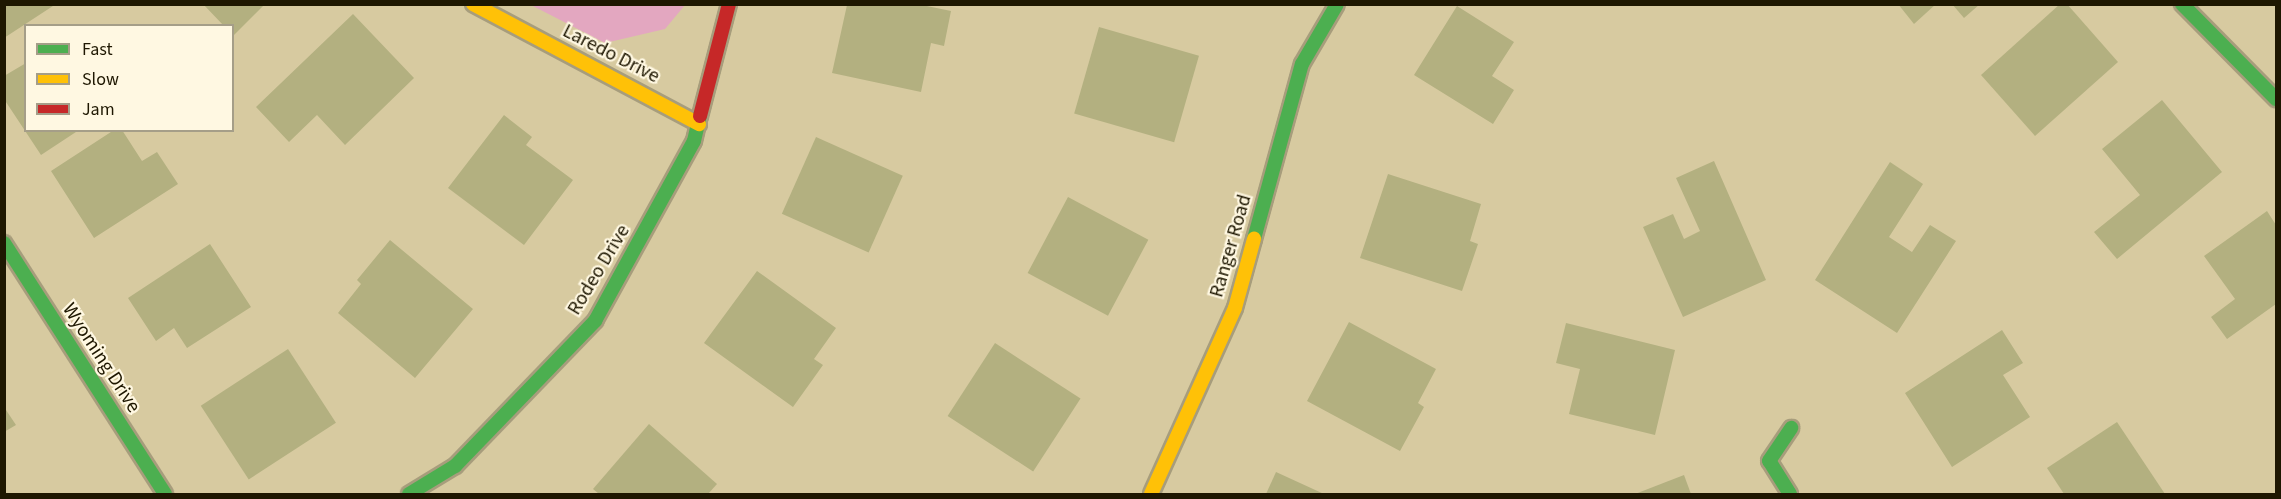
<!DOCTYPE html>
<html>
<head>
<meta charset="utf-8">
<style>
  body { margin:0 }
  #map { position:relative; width:2281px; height:499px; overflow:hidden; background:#d7caa0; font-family:"Source Sans 3",sans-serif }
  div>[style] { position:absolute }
  .green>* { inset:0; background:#e3a7c0 }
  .building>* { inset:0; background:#b3b080; transform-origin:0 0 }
  .roads { filter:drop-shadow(2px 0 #a79d7c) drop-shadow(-2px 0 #a79d7c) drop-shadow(0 2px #a79d7c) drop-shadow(0 -2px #a79d7c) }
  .fast>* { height:14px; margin:-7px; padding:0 7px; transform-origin:7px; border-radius:7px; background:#4caf50 }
  .slow>* { height:14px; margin:-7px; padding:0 7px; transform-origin:7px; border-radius:7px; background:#ffc107 }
  .jam>* { height:14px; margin:-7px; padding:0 7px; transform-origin:7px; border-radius:7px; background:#c62828 }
  span { translate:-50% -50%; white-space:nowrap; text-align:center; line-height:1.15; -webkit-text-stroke:4.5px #fff8e2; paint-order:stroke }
  .street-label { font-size:20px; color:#1e1701 }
  .frame { position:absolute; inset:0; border:6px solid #1e1701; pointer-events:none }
  .legend { position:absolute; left:24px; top:24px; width:210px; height:108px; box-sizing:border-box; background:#fff8e2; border:2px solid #a59e88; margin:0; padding:8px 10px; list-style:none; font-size:18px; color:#1e1701 }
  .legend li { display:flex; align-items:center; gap:12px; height:30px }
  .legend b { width:30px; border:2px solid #a59e88 }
</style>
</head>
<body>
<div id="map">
  <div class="green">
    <div style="clip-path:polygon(531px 5px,685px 5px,665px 29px,605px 43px)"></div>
  </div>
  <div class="building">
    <div style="clip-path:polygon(4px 4px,56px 4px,4px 38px)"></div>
    <div style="clip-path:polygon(203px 4px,265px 4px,234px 35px,232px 26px,224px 26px)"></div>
    <div style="clip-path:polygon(1898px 4px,1936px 4px,1914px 24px)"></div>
    <div style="clip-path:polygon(1952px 4px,1980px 4px,1964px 18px)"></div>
    <div style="clip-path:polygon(2060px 4px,2067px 4px,2118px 62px,2035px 136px,1981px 75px)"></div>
    <div style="clip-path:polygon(847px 5px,922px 5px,951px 11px,944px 46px,931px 43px,921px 92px,832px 73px)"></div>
    <div style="clip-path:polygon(1457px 6px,1514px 42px,1492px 76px,1514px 90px,1493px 124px,1414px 75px)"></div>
    <div style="clip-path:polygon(353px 14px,414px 78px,345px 145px,317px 115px,289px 142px,256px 107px)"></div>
    <div style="left:1099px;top:27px;width:104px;height:90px;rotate:16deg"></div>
    <div style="clip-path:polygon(26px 63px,26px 130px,79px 130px,41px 155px,4px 99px,4px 76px)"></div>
    <div style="clip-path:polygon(2162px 100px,2222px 172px,2117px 259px,2094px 232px,2140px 195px,2102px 149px)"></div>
    <div style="clip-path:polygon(504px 115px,532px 137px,526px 145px,573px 180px,524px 245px,448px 188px)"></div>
    <div style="clip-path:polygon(114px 130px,122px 130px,142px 161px,157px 152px,178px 184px,94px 238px,51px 171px)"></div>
    <div style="left:816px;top:137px;width:95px;height:84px;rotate:24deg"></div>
    <div style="clip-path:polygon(1714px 161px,1766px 280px,1683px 317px,1643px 227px,1673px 214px,1684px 239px,1700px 231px,1676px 178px)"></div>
    <div style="clip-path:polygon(1890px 162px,1923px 184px,1889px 237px,1912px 252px,1930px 225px,1956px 241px,1897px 333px,1815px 280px)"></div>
    <div style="clip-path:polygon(1388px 174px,1481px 204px,1470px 241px,1478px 244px,1462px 291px,1360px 258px)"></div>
    <div style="left:1068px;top:197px;width:91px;height:86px;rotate:28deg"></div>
    <div style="clip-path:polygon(2267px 211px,2276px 225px,2276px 304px,2227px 339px,2211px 317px,2235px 299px,2204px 256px)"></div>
    <div style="clip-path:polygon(390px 240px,473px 309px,415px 378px,338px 313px,361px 284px,357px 280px)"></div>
    <div style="clip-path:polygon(210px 244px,251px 307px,187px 348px,174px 328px,156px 341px,128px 298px)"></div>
    <div style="clip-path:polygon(757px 271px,836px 328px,814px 359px,823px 365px,793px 407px,704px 343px)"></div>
    <div style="clip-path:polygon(1349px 322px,1436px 369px,1418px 403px,1424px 407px,1400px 451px,1307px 401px)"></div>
    <div style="clip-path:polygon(1566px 323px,1675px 350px,1655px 435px,1569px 414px,1580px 369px,1556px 363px)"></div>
    <div style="clip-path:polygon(2002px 330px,2023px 363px,2003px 375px,2030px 417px,1952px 467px,1905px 393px)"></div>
    <div style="left:995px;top:343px;width:102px;height:87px;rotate:33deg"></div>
    <div style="left:288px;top:349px;width:88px;height:104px;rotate:57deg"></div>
    <div style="clip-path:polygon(4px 407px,16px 425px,4px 432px)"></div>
    <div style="clip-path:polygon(2117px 422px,2165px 494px,2064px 494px,2047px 468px)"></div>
    <div style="clip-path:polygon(649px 424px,717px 484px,708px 494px,599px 494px,593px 489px)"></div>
    <div style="clip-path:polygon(1276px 472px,1324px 494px,1266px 494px)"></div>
    <div style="clip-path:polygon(1684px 475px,1691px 494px,1635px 494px)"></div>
  </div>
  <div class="roads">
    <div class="fast">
      <div style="left:2182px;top:4px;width:134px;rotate:45.3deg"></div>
      <div style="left:1254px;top:239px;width:181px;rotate:-74.7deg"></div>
      <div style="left:1302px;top:64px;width:69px;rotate:-59.7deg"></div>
      <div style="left:4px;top:243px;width:298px;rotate:57.3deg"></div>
      <div style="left:409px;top:494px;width:54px;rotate:-31.3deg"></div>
      <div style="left:455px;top:466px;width:202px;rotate:-46deg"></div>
      <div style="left:595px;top:321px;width:205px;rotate:-61.2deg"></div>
      <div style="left:694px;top:141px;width:26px;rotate:-77deg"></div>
      <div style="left:1790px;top:494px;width:39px;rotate:-122deg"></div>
      <div style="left:1769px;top:461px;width:40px;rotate:-56deg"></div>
    </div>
    <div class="slow">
      <div style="left:473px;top:4px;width:256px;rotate:28deg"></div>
      <div style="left:1151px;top:494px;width:204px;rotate:-65.7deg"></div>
      <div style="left:1235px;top:308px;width:72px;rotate:-74.6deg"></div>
    </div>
    <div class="jam">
      <div style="left:700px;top:116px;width:116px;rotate:-75.5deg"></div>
    </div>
  </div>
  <div class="street-label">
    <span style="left:611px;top:54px;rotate:27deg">Laredo Drive</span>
    <span style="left:1231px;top:246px;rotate:-74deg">Ranger Road</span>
    <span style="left:599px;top:270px;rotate:-59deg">Rodeo Drive</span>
    <span style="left:101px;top:358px;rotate:57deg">Wyoming Drive</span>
  </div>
  <div class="frame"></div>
  <ul class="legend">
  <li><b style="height:8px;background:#4caf50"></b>Fast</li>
  <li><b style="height:8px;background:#ffc107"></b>Slow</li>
  <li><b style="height:8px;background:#c62828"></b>Jam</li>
  </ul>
</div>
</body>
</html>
